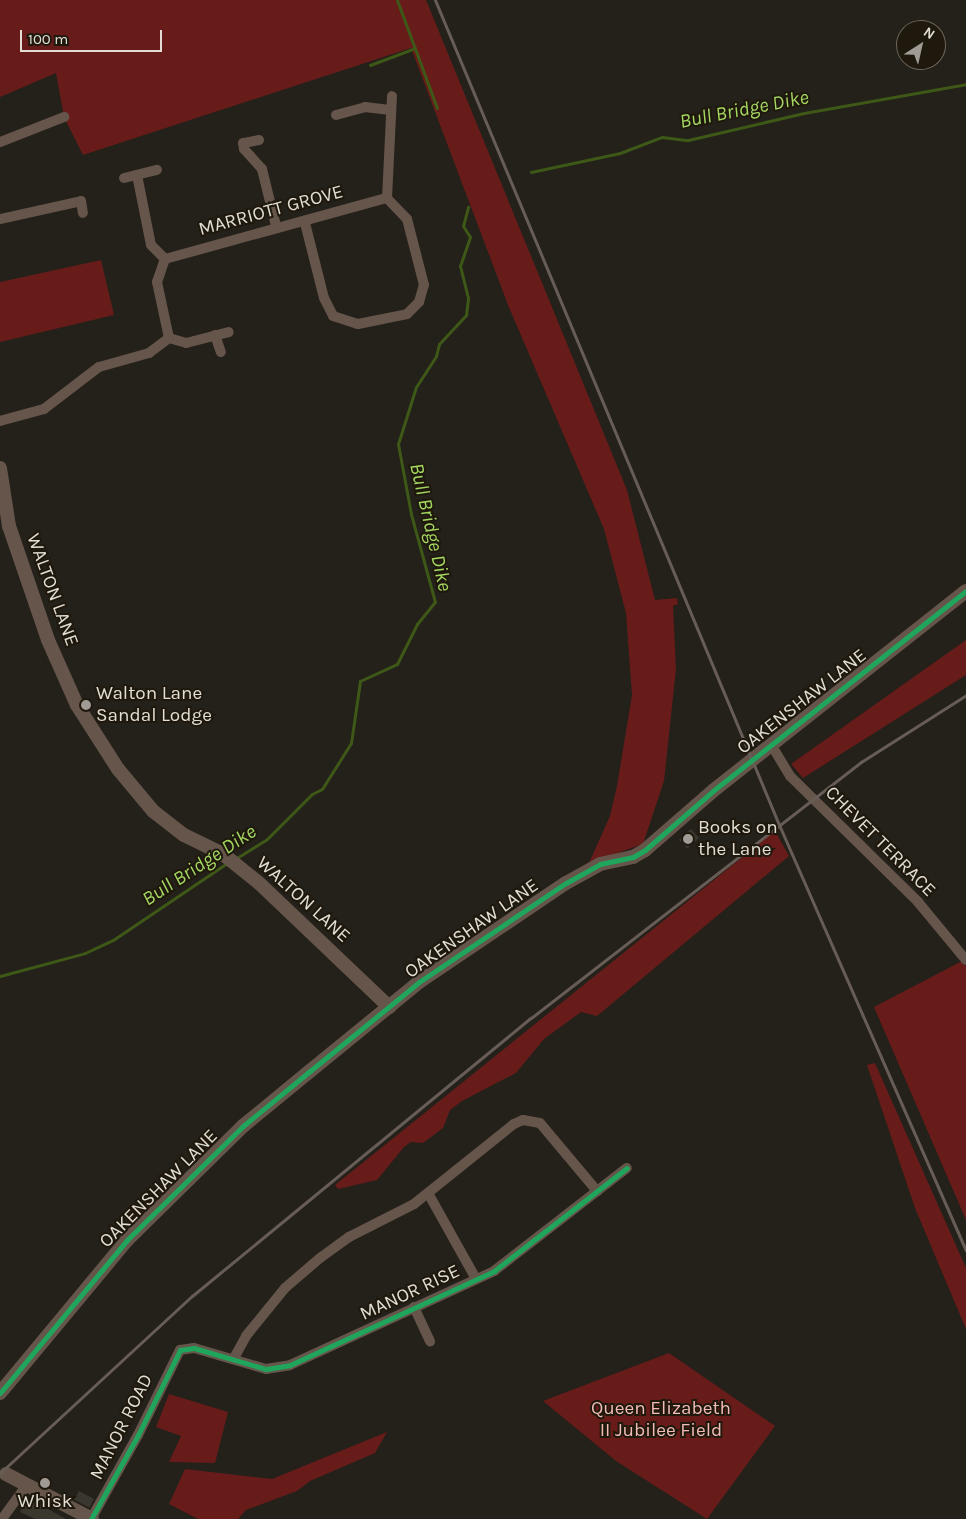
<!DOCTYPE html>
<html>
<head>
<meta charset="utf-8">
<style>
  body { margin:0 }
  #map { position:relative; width:966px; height:1519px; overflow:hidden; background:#24201a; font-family:Karla,sans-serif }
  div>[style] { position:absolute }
  .green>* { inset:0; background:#671c1a }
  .stream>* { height:3px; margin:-1.5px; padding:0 1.5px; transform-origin:1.5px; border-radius:1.5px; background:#3e5817 }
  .building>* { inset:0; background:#3a372e; transform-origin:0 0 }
  .minor>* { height:10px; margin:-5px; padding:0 5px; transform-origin:5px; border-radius:5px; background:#65554a }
  .tertiary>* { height:14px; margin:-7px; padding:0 7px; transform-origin:7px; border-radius:7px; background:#65554a }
  .rail>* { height:3px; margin:-1.5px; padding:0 1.5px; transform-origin:1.5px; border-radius:1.5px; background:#675d56 }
  .cycleway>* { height:5px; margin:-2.5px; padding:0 2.5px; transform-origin:2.5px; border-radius:2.5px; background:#20a55d }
  .dots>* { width:14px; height:14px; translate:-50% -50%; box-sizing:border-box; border:2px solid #1f180c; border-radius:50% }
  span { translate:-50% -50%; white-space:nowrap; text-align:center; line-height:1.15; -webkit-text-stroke:4px #1f180c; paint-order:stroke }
  .street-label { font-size:19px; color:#e2ddd5 }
  .poi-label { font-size:19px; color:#e2ddd5 }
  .left { translate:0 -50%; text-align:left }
  .park-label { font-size:19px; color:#f2bcb6 }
  .water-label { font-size:20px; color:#a4d862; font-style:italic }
  .north { position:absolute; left:896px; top:20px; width:50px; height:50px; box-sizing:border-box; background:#1f180c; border:1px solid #6d675c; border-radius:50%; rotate:35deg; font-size:14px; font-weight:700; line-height:20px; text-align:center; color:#e2ddd5 }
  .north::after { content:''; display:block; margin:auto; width:18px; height:22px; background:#a09b94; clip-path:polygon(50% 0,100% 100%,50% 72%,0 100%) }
  .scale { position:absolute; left:20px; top:30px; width:142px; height:22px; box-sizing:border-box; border:2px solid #e2ddd5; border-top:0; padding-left:6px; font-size:15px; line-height:18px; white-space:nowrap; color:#e2ddd5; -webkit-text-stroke:4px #1f180c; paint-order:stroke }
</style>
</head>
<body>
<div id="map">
  <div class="green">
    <div style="clip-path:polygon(0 0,426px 0,627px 490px,655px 600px,677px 598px,678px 604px,673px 606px,676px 669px,664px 781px,643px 844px,589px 863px,610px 816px,617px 786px,632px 695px,626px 613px,604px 529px,508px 305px,411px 48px,83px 155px,64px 117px,56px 73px,0 97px)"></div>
    <div style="clip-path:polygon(101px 260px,114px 315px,0 342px,0 282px)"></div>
    <div style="clip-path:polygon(966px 640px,966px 675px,803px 778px,791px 764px)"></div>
    <div style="clip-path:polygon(775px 831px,789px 856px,597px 1016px,581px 1012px,544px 1039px,516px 1073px,462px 1101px,450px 1110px,443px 1128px,423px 1143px,411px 1142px,404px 1147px,377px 1180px,338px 1189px,335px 1185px)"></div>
    <div style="clip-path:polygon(962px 961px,966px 966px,966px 1220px,874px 1007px)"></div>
    <div style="clip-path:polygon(875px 1063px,966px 1268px,966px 1329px,915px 1208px,867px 1065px)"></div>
    <div style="clip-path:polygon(669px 1353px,775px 1426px,707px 1519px,616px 1461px,543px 1401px)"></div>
    <div style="clip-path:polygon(169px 1394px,228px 1412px,215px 1463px,169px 1462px,181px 1436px,156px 1427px)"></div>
    <div style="clip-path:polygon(387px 1432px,375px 1453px,310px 1481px,297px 1491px,246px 1510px,238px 1519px,198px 1519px,169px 1504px,185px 1469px,272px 1479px)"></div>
  </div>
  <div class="stream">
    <div style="left:397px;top:0;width:115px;rotate:69.7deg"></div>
    <div style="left:370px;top:65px;width:48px;rotate:-20.7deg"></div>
    <div style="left:531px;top:172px;width:91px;rotate:-12.1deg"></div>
    <div style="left:620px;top:153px;width:45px;rotate:-20.9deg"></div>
    <div style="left:662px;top:137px;width:26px;rotate:7deg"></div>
    <div style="left:688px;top:140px;width:119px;rotate:-13.1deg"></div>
    <div style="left:804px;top:113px;width:165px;rotate:-10.1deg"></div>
    <div style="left:235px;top:859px;width:36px;rotate:-32deg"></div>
    <div style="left:266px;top:840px;width:65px;rotate:-45deg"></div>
    <div style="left:312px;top:794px;width:11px;rotate:-27deg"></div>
    <div style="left:322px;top:789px;width:54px;rotate:-57.8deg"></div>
    <div style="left:351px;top:743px;width:63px;rotate:-81.7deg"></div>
    <div style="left:360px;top:681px;width:41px;rotate:-24.7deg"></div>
    <div style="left:397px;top:664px;width:45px;rotate:-63.4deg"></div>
    <div style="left:417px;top:624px;width:28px;rotate:-51deg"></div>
    <div style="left:435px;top:602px;width:91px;rotate:-105.3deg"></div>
    <div style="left:411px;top:514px;width:71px;rotate:-100.5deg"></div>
    <div style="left:398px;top:444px;width:60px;rotate:-72.5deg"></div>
    <div style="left:416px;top:387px;width:37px;rotate:-57deg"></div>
    <div style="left:436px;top:356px;width:12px;rotate:-76deg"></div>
    <div style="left:439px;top:344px;width:40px;rotate:-47deg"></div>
    <div style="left:466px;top:315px;width:17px;rotate:-83deg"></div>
    <div style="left:468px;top:298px;width:33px;rotate:-104deg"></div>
    <div style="left:460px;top:266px;width:31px;rotate:-71deg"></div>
    <div style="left:470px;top:237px;width:13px;rotate:-122deg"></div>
    <div style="left:463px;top:226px;width:20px;rotate:-75deg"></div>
    <div style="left:0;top:976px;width:88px;rotate:-15.1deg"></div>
    <div style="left:85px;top:953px;width:31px;rotate:-25deg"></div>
    <div style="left:113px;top:940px;width:138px;rotate:-34deg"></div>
  </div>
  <div class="building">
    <div style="left:691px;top:829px;width:12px;height:16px;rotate:48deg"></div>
    <div style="left:79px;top:1491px;width:17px;height:10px;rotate:28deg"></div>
    <div style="clip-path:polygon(27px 1499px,48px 1509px,66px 1519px,35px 1519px,20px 1512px)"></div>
  </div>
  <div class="minor">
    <div style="left:336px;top:115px;width:30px;rotate:-15deg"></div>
    <div style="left:365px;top:107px;width:25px;rotate:7deg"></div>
    <div style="left:259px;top:140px;width:16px;rotate:169deg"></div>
    <div style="left:243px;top:143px;width:6px;rotate:81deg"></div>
    <div style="left:244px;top:149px;width:27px;rotate:48deg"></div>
    <div style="left:262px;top:169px;width:59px;rotate:76.2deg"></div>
    <div style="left:0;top:142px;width:69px;rotate:-21.3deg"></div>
    <div style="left:137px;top:175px;width:71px;rotate:78.7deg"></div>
    <div style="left:151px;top:245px;width:20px;rotate:45deg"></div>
    <div style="left:124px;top:178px;width:34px;rotate:-14deg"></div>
    <div style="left:387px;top:198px;width:102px;rotate:-87.2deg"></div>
    <div style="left:0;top:219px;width:83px;rotate:-12.5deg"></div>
    <div style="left:81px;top:201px;width:12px;rotate:81deg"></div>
    <div style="left:305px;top:223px;width:77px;rotate:75.8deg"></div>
    <div style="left:324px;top:298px;width:20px;rotate:63deg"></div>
    <div style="left:333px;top:316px;width:26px;rotate:18deg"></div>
    <div style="left:358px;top:324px;width:50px;rotate:-11.5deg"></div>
    <div style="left:407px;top:314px;width:17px;rotate:-45deg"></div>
    <div style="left:419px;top:302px;width:18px;rotate:-74deg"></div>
    <div style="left:424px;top:285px;width:68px;rotate:-104.4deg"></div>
    <div style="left:407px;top:219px;width:29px;rotate:-134deg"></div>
    <div style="left:215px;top:335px;width:18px;rotate:71deg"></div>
    <div style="left:169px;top:338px;width:18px;rotate:16deg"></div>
    <div style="left:186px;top:343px;width:44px;rotate:-14.3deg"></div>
    <div style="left:0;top:421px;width:46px;rotate:-15.3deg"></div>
    <div style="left:44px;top:409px;width:69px;rotate:-37.4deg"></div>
    <div style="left:99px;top:367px;width:52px;rotate:-15.6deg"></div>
    <div style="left:149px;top:353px;width:25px;rotate:-37deg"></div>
    <div style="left:169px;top:338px;width:57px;rotate:-102.1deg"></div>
    <div style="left:157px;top:282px;width:24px;rotate:-71deg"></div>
    <div style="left:165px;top:259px;width:230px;rotate:-15.4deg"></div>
    <div style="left:772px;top:746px;width:35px;rotate:59deg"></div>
    <div style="left:790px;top:776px;width:180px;rotate:44.5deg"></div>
    <div style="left:918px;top:902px;width:75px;rotate:50.4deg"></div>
    <div style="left:428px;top:1193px;width:98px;rotate:60.8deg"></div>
    <div style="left:414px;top:1307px;width:38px;rotate:65deg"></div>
    <div style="left:234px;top:1358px;width:25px;rotate:-61deg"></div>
    <div style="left:246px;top:1336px;width:62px;rotate:-50.9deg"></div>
    <div style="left:285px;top:1288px;width:46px;rotate:-40.6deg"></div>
    <div style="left:320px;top:1258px;width:36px;rotate:-36deg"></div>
    <div style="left:349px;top:1237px;width:73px;rotate:-26.9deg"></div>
    <div style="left:414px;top:1204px;width:128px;rotate:-38.7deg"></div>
    <div style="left:514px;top:1124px;width:10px;rotate:-24deg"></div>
    <div style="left:523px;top:1120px;width:17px;rotate:10deg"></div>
    <div style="left:540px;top:1123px;width:89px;rotate:50deg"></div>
    <div style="left:2px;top:1519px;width:41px;rotate:-54deg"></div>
    <div style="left:91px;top:1519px;width:96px;rotate:-60.8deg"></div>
    <div style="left:138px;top:1435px;width:95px;rotate:-63.7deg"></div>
    <div style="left:180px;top:1350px;width:14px;rotate:-8deg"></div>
    <div style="left:194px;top:1348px;width:75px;rotate:16.3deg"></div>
    <div style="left:266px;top:1369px;width:24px;rotate:-9deg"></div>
    <div style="left:290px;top:1365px;width:225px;rotate:-24.7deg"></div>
    <div style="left:494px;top:1271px;width:168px;rotate:-37.8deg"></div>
  </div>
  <div class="tertiary">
    <div style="left:0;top:468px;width:59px;rotate:81.2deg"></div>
    <div style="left:9px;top:526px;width:120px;rotate:71.1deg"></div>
    <div style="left:48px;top:640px;width:71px;rotate:66deg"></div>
    <div style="left:77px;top:705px;width:76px;rotate:57.4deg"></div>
    <div style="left:118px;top:769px;width:55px;rotate:50.2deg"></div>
    <div style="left:153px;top:811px;width:39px;rotate:38deg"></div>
    <div style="left:184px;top:835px;width:43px;rotate:26deg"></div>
    <div style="left:223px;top:854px;width:46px;rotate:38.9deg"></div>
    <div style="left:259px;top:883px;width:180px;rotate:43.6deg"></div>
    <div style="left:0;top:1393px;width:199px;rotate:-50.3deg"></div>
    <div style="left:127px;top:1240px;width:163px;rotate:-44.5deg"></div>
    <div style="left:243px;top:1126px;width:87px;rotate:-39.4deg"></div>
    <div style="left:310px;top:1071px;width:141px;rotate:-39.2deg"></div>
    <div style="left:419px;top:982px;width:177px;rotate:-34deg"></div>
    <div style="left:566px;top:883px;width:39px;rotate:-29deg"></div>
    <div style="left:600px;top:864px;width:34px;rotate:-12deg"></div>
    <div style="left:633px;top:857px;width:14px;rotate:-30deg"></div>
    <div style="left:645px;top:850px;width:91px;rotate:-41deg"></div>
    <div style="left:714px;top:790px;width:321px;rotate:-38.3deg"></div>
    <div style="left:6px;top:1474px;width:97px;rotate:27.6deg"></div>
  </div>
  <div class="rail">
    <div style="left:435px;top:0;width:896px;rotate:67.36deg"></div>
    <div style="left:780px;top:827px;width:462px;rotate:66.3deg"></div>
    <div style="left:0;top:1473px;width:261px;rotate:-42.7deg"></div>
    <div style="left:192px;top:1296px;width:438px;rotate:-39.4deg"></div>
    <div style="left:531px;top:1018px;width:418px;rotate:-37.8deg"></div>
    <div style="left:861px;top:762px;width:125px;rotate:-32.5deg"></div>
  </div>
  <div class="cycleway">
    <div style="left:0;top:1393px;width:199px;rotate:-50.3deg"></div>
    <div style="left:127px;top:1240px;width:163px;rotate:-44.5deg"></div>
    <div style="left:243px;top:1126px;width:87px;rotate:-39.4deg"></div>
    <div style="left:310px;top:1071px;width:141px;rotate:-39.2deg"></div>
    <div style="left:419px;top:982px;width:177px;rotate:-34deg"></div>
    <div style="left:566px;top:883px;width:39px;rotate:-29deg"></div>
    <div style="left:600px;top:864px;width:34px;rotate:-12deg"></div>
    <div style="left:633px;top:857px;width:14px;rotate:-30deg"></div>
    <div style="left:645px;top:850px;width:91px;rotate:-41deg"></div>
    <div style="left:714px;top:790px;width:321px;rotate:-38.3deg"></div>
    <div style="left:91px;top:1519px;width:96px;rotate:-60.8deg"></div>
    <div style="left:138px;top:1435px;width:95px;rotate:-63.7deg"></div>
    <div style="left:180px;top:1350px;width:14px;rotate:-8deg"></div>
    <div style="left:194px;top:1348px;width:75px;rotate:16.3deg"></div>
    <div style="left:266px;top:1369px;width:24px;rotate:-9deg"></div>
    <div style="left:290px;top:1365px;width:225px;rotate:-24.7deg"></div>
    <div style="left:494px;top:1271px;width:168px;rotate:-37.8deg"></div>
  </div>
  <div class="dots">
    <div style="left:86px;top:705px;background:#a09b94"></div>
    <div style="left:688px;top:839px;background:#a09b94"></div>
    <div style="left:45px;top:1483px;background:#a09b94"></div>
  </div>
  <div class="street-label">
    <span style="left:271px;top:211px;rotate:-15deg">MARRIOTT GROVE</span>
    <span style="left:52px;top:590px;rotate:70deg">WALTON LANE</span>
    <span style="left:802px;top:702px;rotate:-38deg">OAKENSHAW LANE</span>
    <span style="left:880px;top:842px;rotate:45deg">CHEVET TERRACE</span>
    <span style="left:303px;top:900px;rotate:42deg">WALTON LANE</span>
    <span style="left:472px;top:929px;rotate:-35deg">OAKENSHAW LANE</span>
    <span style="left:159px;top:1189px;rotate:-45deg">OAKENSHAW LANE</span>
    <span style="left:410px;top:1293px;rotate:-25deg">MANOR RISE</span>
    <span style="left:122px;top:1427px;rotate:-63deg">MANOR ROAD</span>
  </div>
  <div class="poi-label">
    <span class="left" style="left:96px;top:705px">Walton Lane<br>Sandal Lodge</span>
    <span class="left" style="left:698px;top:839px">Books on<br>the Lane</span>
    <span style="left:45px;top:1502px">Whisk</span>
  </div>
  <div class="park-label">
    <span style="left:661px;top:1420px">Queen Elizabeth<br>II Jubilee Field</span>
  </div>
  <div class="water-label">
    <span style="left:744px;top:109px;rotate:-11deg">Bull Bridge Dike</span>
    <span style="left:431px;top:527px;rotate:77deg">Bull Bridge Dike</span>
    <span style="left:199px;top:865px;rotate:-33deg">Bull Bridge Dike</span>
  </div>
  <div class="north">N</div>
  <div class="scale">100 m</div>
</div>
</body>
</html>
